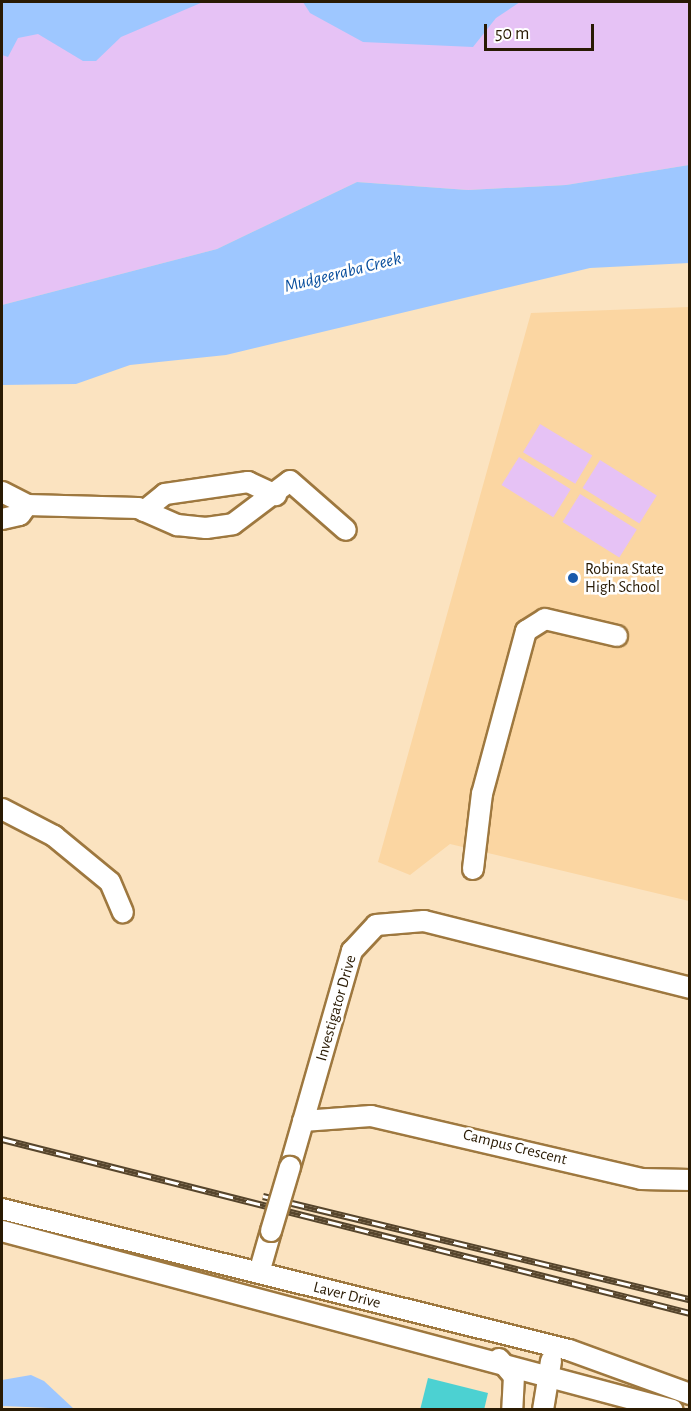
<!DOCTYPE html>
<html>
<head>
<meta charset="utf-8">
<style>
  body { margin:0 }
  #map { position:relative; width:691px; height:1411px; overflow:hidden; background:#fbe3c0; font-family:"Alegreya Sans",sans-serif }
  div>[style] { position:absolute }
  .built>* { inset:0; background:#fbd6a2 }
  .green>* { inset:0; background:#e6c2f5; transform-origin:0 0 }
  .water>* { inset:0; background:#9ec7ff }
  .building>* { inset:0; background:#4cd1d2 }
  .roads { filter:drop-shadow(2px 0 #9e783f) drop-shadow(-2px 0 #9e783f) drop-shadow(0 2px #9e783f) drop-shadow(0 -2px #9e783f) }
  .minor>* { height:20px; margin:-10px; padding:0 10px; transform-origin:10px; border-radius:10px; background:#fff }
  .rail>* { height:7px; margin-top:-3.5px; transform-origin:0; background:repeating-linear-gradient(90deg,#fff 0 14px,#56452c 0 28px); box-sizing:border-box; border-block:2px solid #56452c }
  .bridges { filter:drop-shadow(2px 0 #9e783f) drop-shadow(-2px 0 #9e783f) drop-shadow(0 2px #9e783f) drop-shadow(0 -2px #9e783f) }
  .minor-bridge>* { height:20px; margin:-10px; padding:0 10px; transform-origin:10px; border-radius:10px; background:#fff }
  .dots>* { width:16px; height:16px; translate:-50% -50%; box-sizing:border-box; border:3px solid #fff; border-radius:50% }
  span { translate:-50% -50%; white-space:nowrap; text-align:center; line-height:1.15; -webkit-text-stroke:5px #fff; paint-order:stroke }
  .poi-label { font-size:16px; color:#291a03 }
  .left { translate:0 -50%; text-align:left }
  .street-label { font-size:16px; color:#291a03 }
  .water-label { font-size:18px; color:#084e9d; font-style:italic }
  .frame { position:absolute; inset:0; border:3px solid #291a03; pointer-events:none }
  .scale { position:absolute; left:484px; top:24px; width:110px; height:27px; box-sizing:border-box; border:3px solid #291a03; border-top:0; padding-left:8px; font-size:18px; line-height:21px; white-space:nowrap; color:#291a03; -webkit-text-stroke:4px #fff; paint-order:stroke }
</style>
</head>
<body>
<div id="map">
  <div class="built">
    <div style="clip-path:polygon(689px 307px,689px 901px,450px 844px,410px 875px,378px 862px,531px 313px)"></div>
  </div>
  <div class="green">
    <div style="clip-path:polygon(2px 2px,689px 2px,689px 165px,566px 185px,468px 190px,357px 182px,217px 249px,2px 305px)"></div>
    <div style="left:540px;top:424px;width:61px;height:33px;rotate:31deg"></div>
    <div style="left:519px;top:457px;width:61px;height:33px;rotate:32deg"></div>
    <div style="left:600px;top:460px;width:67px;height:33px;rotate:32deg"></div>
    <div style="left:580px;top:494px;width:67px;height:33px;rotate:32deg"></div>
  </div>
  <div class="water">
    <div style="clip-path:polygon(2px 2px,203px 2px,121px 37px,96px 61px,83px 61px,38px 34px,18px 38px,8px 57px,2px 55px)"></div>
    <div style="clip-path:polygon(303px 2px,520px 2px,496px 18px,473px 47px,363px 42px,310px 13px)"></div>
    <div style="clip-path:polygon(689px 165px,689px 263px,590px 268px,226px 355px,130px 365px,76px 384px,2px 385px,2px 305px,217px 249px,357px 182px,468px 190px,566px 185px)"></div>
    <div style="clip-path:polygon(31px 1375px,44px 1381px,74px 1409px,2px 1406px,2px 1380px)"></div>
  </div>
  <div class="building">
    <div style="clip-path:polygon(428px 1378px,488px 1393px,484px 1410px,420px 1410px)"></div>
  </div>
  <div class="roads">
    <div class="minor">
      <div style="left:2px;top:492px;width:28px;rotate:27deg"></div>
      <div style="left:27px;top:505px;width:111px;rotate:1.5deg"></div>
      <div style="left:138px;top:508px;width:43px;rotate:23.6deg"></div>
      <div style="left:177px;top:525px;width:29px;rotate:6deg"></div>
      <div style="left:206px;top:528px;width:27px;rotate:-8deg"></div>
      <div style="left:233px;top:524px;width:71px;rotate:-37deg"></div>
      <div style="left:290px;top:481px;width:74px;rotate:41.2deg"></div>
      <div style="left:144px;top:511px;width:27px;rotate:-39deg"></div>
      <div style="left:165px;top:494px;width:84px;rotate:-8.2deg"></div>
      <div style="left:248px;top:482px;width:31px;rotate:25deg"></div>
      <div style="left:2px;top:519px;width:18px;rotate:-13deg"></div>
      <div style="left:20px;top:515px;width:12px;rotate:-55deg"></div>
      <div style="left:2px;top:809px;width:59px;rotate:27.4deg"></div>
      <div style="left:54px;top:836px;width:72px;rotate:39.4deg"></div>
      <div style="left:110px;top:882px;width:33px;rotate:67deg"></div>
      <div style="left:473px;top:869px;width:76px;rotate:-83.2deg"></div>
      <div style="left:482px;top:794px;width:169px;rotate:-74.9deg"></div>
      <div style="left:526px;top:631px;width:22px;rotate:-32deg"></div>
      <div style="left:545px;top:619px;width:74px;rotate:13.3deg"></div>
      <div style="left:303px;top:1121px;width:68px;rotate:-4.2deg"></div>
      <div style="left:371px;top:1116px;width:277px;rotate:13.1deg"></div>
      <div style="left:641px;top:1179px;width:49px;rotate:1.2deg"></div>
      <div style="left:290px;top:1167px;width:225px;rotate:-74deg"></div>
      <div style="left:352px;top:951px;width:35px;rotate:-47deg"></div>
      <div style="left:376px;top:925px;width:48px;rotate:-4.8deg"></div>
      <div style="left:424px;top:921px;width:274px;rotate:14.1deg"></div>
      <div style="left:2px;top:1209px;width:584px;rotate:13.96deg"></div>
      <div style="left:569px;top:1350px;width:129px;rotate:20deg"></div>
      <div style="left:2px;top:1231px;width:694px;rotate:14.94deg"></div>
      <div style="left:259px;top:1273px;width:44px;rotate:-74.1deg"></div>
      <div style="left:499px;top:1359px;width:23px;rotate:49deg"></div>
      <div style="left:514px;top:1376px;width:34px;rotate:93deg"></div>
      <div style="left:543px;top:1410px;width:50px;rotate:-80.7deg"></div>
    </div>
  </div>
  <div class="rail">
    <div style="left:2px;top:1139px;width:710px;rotate:14.19deg"></div>
    <div style="left:263px;top:1196px;width:439px;rotate:13.6deg"></div>
  </div>
  <div class="bridges">
    <div class="minor-bridge">
      <div style="left:271px;top:1231px;width:67px;rotate:-73.5deg"></div>
    </div>
  </div>
  <div class="dots">
    <div style="left:573px;top:578px;background:#195aab"></div>
  </div>
  <div class="poi-label">
    <span class="left" style="left:585px;top:578px">Robina State<br>High School</span>
  </div>
  <div class="street-label">
    <span style="left:336px;top:1008px;rotate:-74deg">Investigator Drive</span>
    <span style="left:515px;top:1147px;rotate:14deg">Campus Crescent</span>
    <span style="left:347px;top:1295px;rotate:14deg">Laver Drive</span>
  </div>
  <div class="water-label">
    <span style="left:343px;top:273px;rotate:-14deg">Mudgeeraba Creek</span>
  </div>
  <div class="frame"></div>
  <div class="scale">50 m</div>
</div>
</body>
</html>
